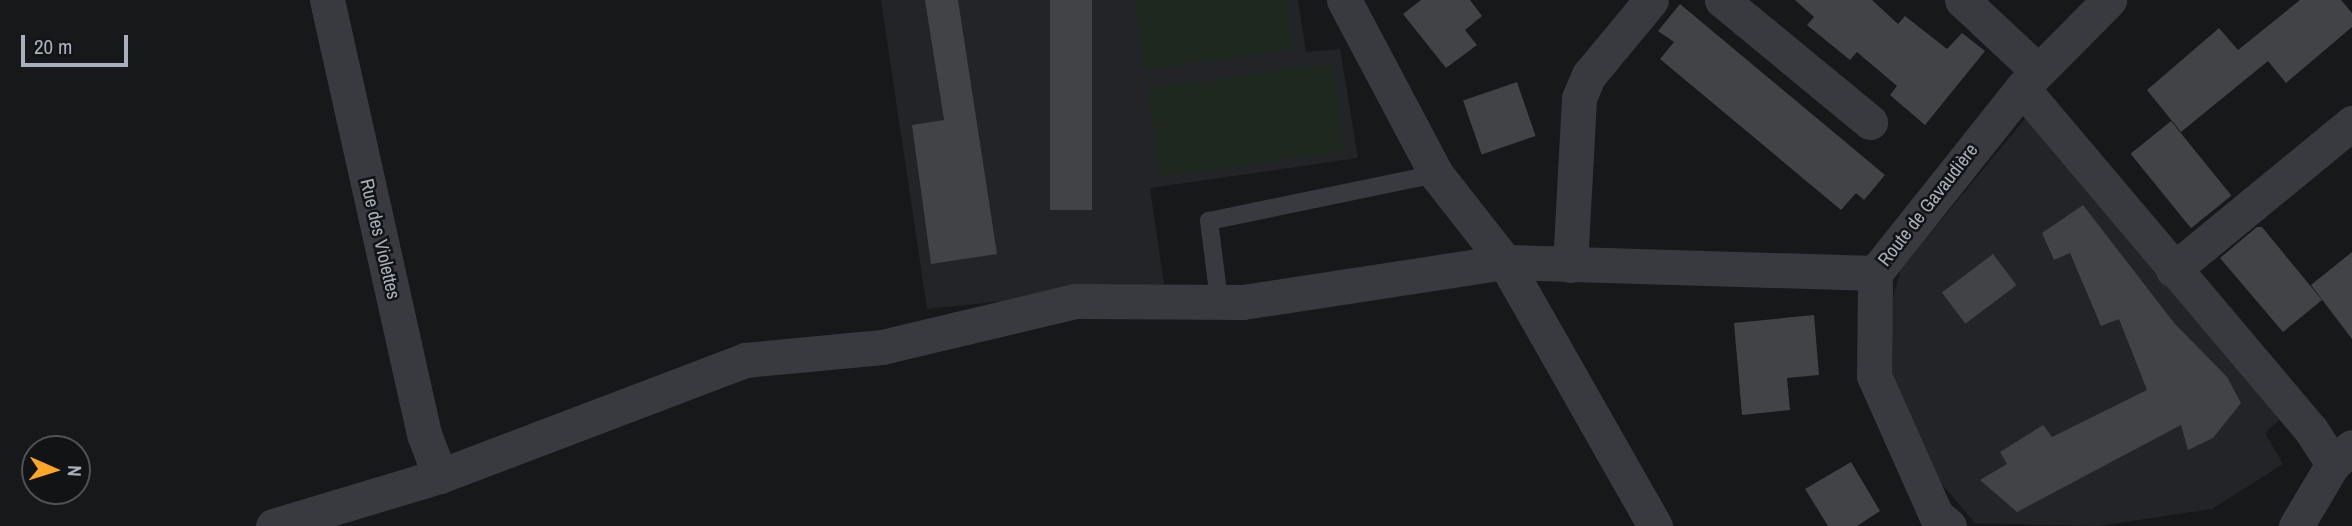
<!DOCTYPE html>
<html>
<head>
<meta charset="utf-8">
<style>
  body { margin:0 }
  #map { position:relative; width:2352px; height:526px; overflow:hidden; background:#17181a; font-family:"Archivo Narrow",sans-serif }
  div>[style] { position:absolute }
  .built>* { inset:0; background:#232427 }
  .green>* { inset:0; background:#1f281f; transform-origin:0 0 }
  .building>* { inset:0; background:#414347; transform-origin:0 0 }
  .lane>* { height:18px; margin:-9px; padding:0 9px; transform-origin:9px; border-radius:9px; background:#383a3f }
  .street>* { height:35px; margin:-17.5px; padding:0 17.5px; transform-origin:17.5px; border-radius:17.5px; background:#383a3f }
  span { translate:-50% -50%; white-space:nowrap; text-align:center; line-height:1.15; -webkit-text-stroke:5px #121315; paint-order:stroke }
  .street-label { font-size:19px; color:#a9b0bb }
  .north { position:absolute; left:21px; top:435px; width:70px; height:70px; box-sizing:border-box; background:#121315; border:2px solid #4e5257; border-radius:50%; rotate:93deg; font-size:19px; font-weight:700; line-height:28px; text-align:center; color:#a9b0bb }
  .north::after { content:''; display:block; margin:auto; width:24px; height:32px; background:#ffa52a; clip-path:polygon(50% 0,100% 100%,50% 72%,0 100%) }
  .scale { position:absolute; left:21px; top:35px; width:107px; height:32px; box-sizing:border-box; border:4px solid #a9b0bb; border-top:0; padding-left:9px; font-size:21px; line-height:24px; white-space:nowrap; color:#a9b0bb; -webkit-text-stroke:5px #121315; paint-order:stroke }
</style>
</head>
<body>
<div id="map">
  <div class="built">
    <div style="clip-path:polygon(881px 0,1298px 0,1306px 52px,1340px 49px,1358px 158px,1150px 188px,1164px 284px,927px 309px)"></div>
    <div style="clip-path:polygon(2028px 115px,2281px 418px,2265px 433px,2283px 464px,2212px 509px,2098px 526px,1975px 523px,1930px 470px,1898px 406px,1890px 365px,1893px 298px,1901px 269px)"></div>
  </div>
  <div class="green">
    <div style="clip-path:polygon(1135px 0,1286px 0,1293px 49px,1144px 70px)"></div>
    <div style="left:1333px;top:63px;width:89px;height:187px;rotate:82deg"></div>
  </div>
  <div class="building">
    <div style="clip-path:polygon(925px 0,958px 0,997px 254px,931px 264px,912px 125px,944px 120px)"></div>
    <div style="left:1050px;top:0;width:42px;height:210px"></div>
    <div style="clip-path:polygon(1421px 0,1470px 0,1482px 16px,1465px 30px,1477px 45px,1446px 68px,1403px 14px)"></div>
    <div style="clip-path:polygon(1795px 0,1872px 0,1898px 24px,1905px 16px,1947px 49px,1962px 33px,1985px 51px,1925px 125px,1890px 95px,1897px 86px,1857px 52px,1850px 60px,1807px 25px,1814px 17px)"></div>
    <div style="clip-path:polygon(2300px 0,2341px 0,2352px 13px,2352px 27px,2286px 83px,2268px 61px,2181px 132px,2147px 90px,2219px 28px,2238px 50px)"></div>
    <div style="clip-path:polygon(1680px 4px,1885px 175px,1864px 200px,1856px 193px,1841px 210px,1660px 59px,1674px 42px,1658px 31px)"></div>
    <div style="left:1517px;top:82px;width:57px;height:57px;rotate:71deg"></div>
    <div style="left:2171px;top:121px;width:96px;height:52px;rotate:51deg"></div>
    <div style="clip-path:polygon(2083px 205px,2175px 324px,2227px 377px,2241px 403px,2213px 438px,2188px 450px,2181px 425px,2017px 512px,1980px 480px,2007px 464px,2000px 452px,2043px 425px,2052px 437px,2147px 390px,2119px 319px,2101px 326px,2070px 253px,2054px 260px,2042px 233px)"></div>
    <div style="clip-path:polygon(2257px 227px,2262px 227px,2322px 300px,2283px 332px,2220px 258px)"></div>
    <div style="clip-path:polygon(2352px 252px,2352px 339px,2311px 285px)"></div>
    <div style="left:1993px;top:254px;width:39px;height:64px;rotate:53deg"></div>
    <div style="clip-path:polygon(1814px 315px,1819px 375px,1787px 378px,1790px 410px,1742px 415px,1734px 323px)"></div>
    <div style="clip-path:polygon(1851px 462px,1880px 511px,1857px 526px,1828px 526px,1805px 489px)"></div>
  </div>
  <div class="lane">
    <div style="left:1219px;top:300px;width:80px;rotate:-97.2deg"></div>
    <div style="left:1209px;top:221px;width:232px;rotate:-11.7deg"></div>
  </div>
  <div class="street">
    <div style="left:327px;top:0;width:445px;rotate:77.4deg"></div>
    <div style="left:424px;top:434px;width:45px;rotate:69.1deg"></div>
    <div style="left:1344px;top:0;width:197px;rotate:62.1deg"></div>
    <div style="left:1436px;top:174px;width:112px;rotate:51.9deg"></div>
    <div style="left:1505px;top:262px;width:304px;rotate:60.4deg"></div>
    <div style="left:1722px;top:0;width:192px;rotate:39.5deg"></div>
    <div style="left:1962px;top:0;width:104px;rotate:43.1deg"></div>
    <div style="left:2022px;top:88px;width:448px;rotate:49.8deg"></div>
    <div style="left:2311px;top:430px;width:40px;rotate:57.1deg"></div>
    <div style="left:1570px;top:265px;width:167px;rotate:-86.9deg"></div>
    <div style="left:1579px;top:98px;width:25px;rotate:-67deg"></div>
    <div style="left:1589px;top:75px;width:97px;rotate:-50.4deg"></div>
    <div style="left:2173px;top:270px;width:232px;rotate:-39.4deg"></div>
    <div style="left:273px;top:526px;width:174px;rotate:-16.7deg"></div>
    <div style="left:440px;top:476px;width:326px;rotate:-20.8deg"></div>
    <div style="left:745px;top:360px;width:138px;rotate:-5.4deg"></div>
    <div style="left:882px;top:347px;width:198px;rotate:-13.4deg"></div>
    <div style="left:1075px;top:301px;width:168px;rotate:0.3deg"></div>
    <div style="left:1243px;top:302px;width:265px;rotate:-8.7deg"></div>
    <div style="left:1505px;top:262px;width:370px;rotate:1.7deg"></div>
    <div style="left:1949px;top:526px;width:17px;rotate:-140deg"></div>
    <div style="left:1936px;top:515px;width:152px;rotate:-114deg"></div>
    <div style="left:1874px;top:376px;width:103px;rotate:-89.4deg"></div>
    <div style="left:1875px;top:273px;width:236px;rotate:-51.5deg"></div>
    <div style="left:2022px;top:88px;width:124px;rotate:-45.3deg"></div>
    <div style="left:2296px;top:526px;width:72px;rotate:-59.2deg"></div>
    <div style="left:2333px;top:464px;width:25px;rotate:-42deg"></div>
  </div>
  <div class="street-label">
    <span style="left:1928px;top:205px;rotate:-52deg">Route de Gavaudière</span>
    <span style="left:380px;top:239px;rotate:77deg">Rue des Violettes</span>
  </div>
  <div class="north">N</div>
  <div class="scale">20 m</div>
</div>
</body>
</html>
